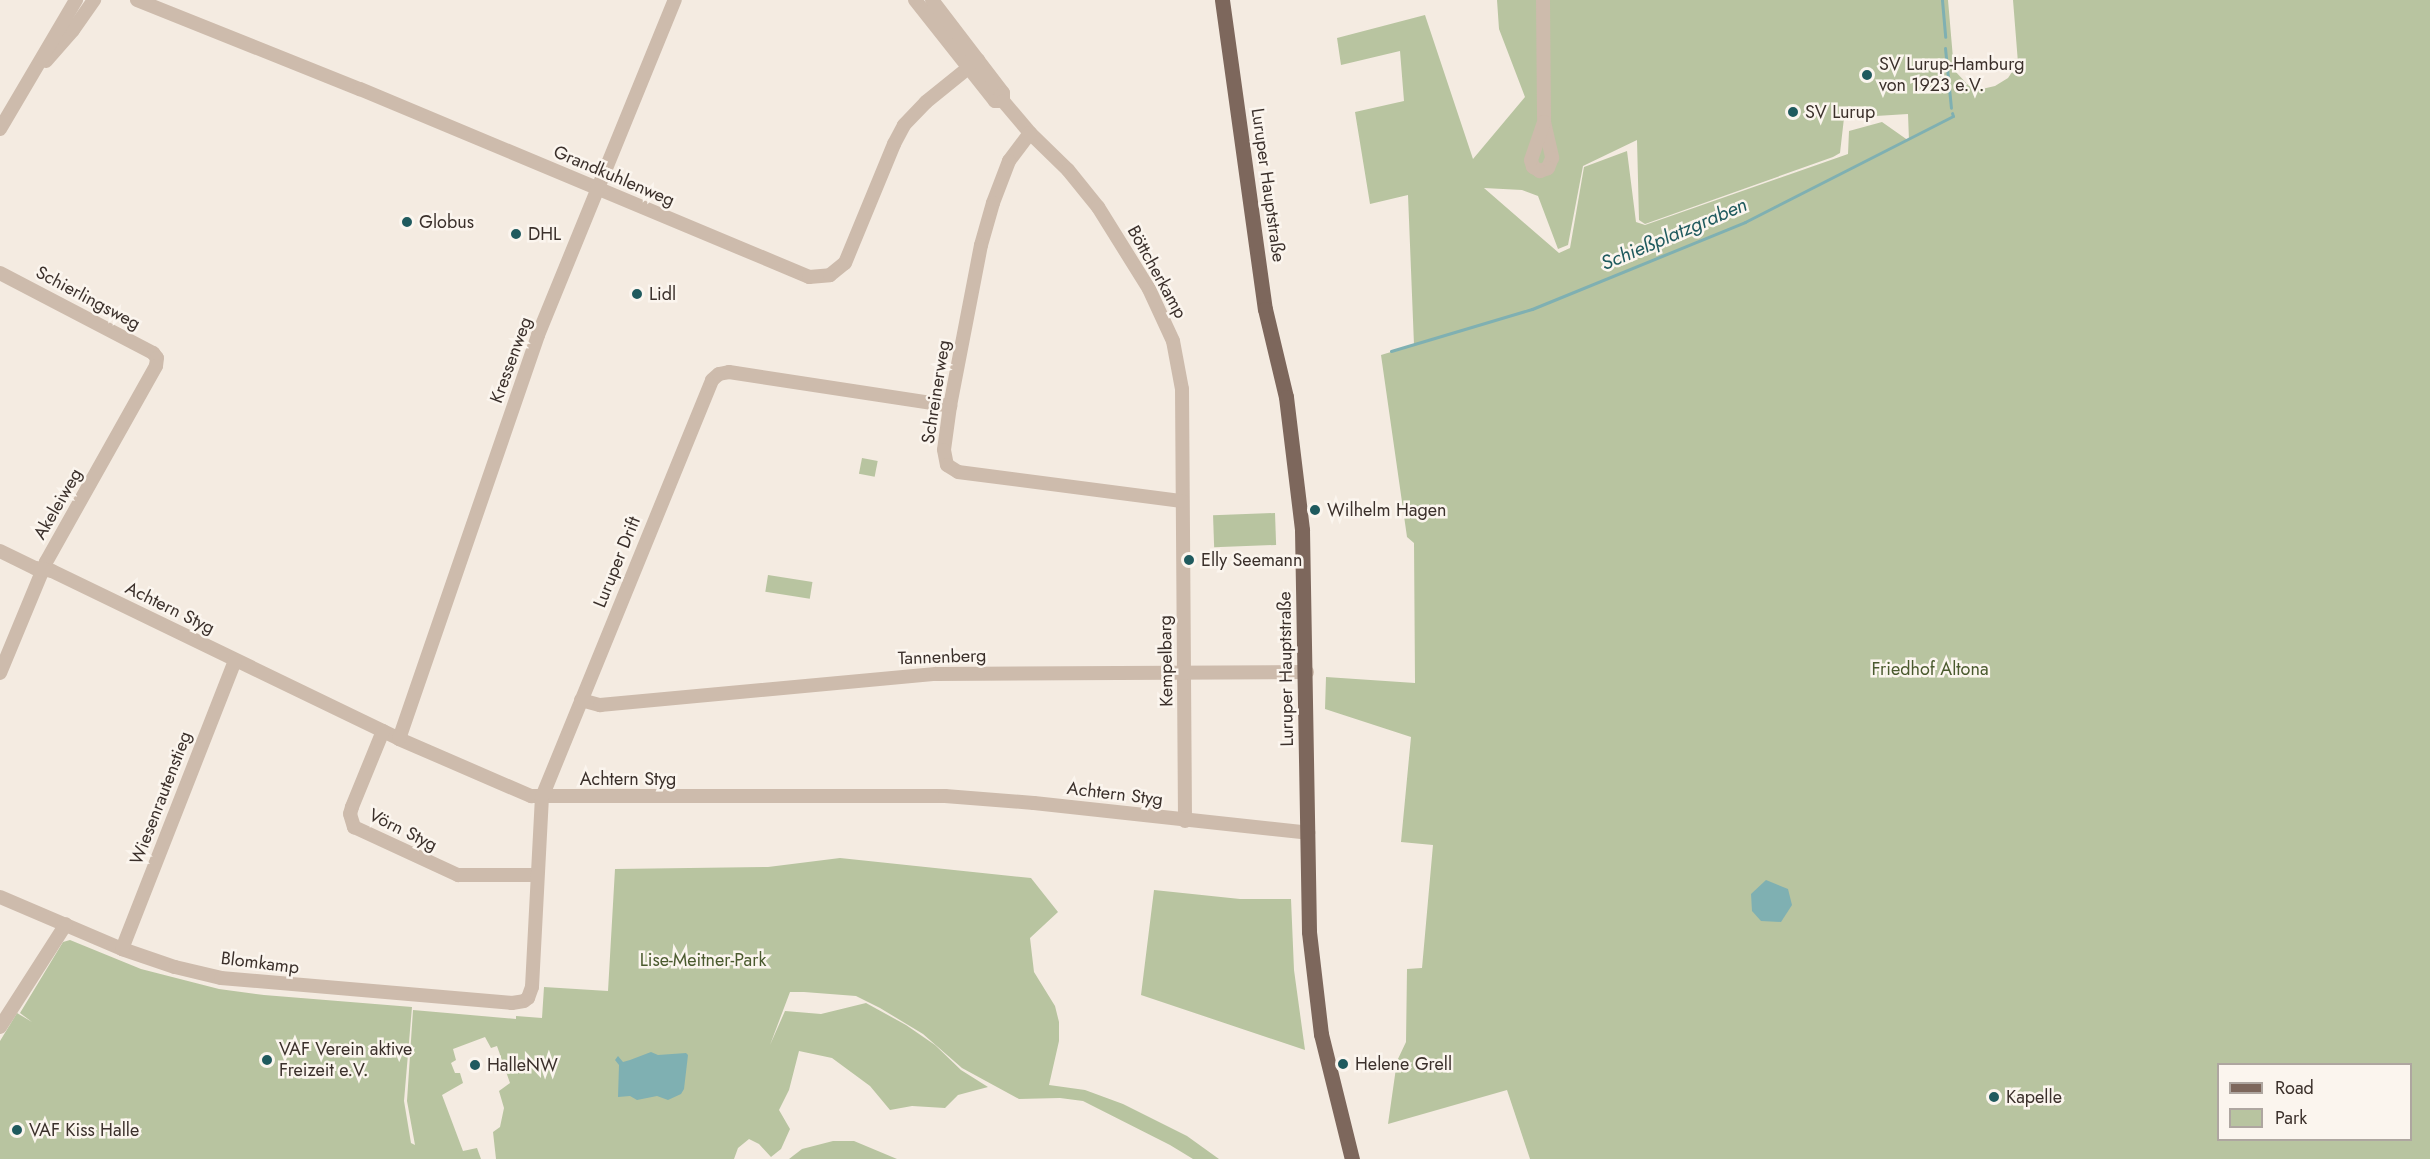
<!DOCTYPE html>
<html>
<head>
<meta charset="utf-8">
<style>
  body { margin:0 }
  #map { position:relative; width:2430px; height:1159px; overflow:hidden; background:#f4ebe1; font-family:Jost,sans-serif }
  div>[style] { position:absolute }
  .green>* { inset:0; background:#b8c4a0; transform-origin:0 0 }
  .water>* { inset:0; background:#7fb0b2 }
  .stream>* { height:3px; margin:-1.5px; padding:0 1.5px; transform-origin:1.5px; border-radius:1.5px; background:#7fb0b2 }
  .minor>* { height:14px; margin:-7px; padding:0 7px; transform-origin:7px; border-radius:7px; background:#cdbbac }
  .major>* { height:15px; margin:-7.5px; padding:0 7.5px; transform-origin:7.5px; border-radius:7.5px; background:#7d675c }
  .dots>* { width:16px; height:16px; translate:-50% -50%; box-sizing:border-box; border:3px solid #fbf5ee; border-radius:50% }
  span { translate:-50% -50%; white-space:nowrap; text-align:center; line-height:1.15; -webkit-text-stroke:5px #fbf5ee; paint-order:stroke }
  .poi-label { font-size:18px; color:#3b302b }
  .left { translate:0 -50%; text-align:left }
  .street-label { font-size:18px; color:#3b302b }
  .park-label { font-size:18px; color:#4a5a2e }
  .water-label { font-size:20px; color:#1f5a5e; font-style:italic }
  .legend { position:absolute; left:2217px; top:1063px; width:195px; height:78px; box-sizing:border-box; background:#fbf5ee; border:2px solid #aea6a0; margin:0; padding:8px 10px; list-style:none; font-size:18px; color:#3b302b }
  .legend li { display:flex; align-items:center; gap:12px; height:30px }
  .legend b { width:30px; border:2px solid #aea6a0 }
</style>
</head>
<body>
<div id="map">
  <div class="green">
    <div style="clip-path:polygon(evenodd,1497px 0,1948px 0,1954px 70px,1969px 86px,1982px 89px,1995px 86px,2008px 78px,2018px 63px,2013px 0,2430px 0,2430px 1159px,1530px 1159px,1507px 1090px,1388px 1124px,1397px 1061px,1406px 1042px,1407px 969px,1422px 968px,1433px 845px,1401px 842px,1411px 737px,1325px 709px,1326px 677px,1415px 683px,1414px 543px,1407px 537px,1381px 355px,1414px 345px,1408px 195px,1370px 204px,1355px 112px,1404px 101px,1400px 51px,1341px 65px,1337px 38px,1425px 15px,1473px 159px,1525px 97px,1499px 29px,1497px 0,1908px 114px,1909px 141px,1882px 122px,1849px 131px,1848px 154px,1645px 225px,1636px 222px,1627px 151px,1584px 167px,1570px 248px,1559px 253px,1484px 188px,1522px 190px,1538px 196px,1558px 249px,1568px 245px,1583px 166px,1637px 140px,1639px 220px,1645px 224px,1833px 157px,1840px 153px,1844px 118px,1908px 114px,1497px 0,2218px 1064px,2410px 1064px,2410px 1140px,2218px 1140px,2218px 1064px)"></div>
    <div style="left:862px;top:458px;width:16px;height:16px;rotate:11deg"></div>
    <div style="left:1275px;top:513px;width:32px;height:62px;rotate:88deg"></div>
    <div style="left:768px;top:575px;width:45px;height:17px;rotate:9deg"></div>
    <div style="clip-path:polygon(840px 858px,1031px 878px,1058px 912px,1030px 938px,1034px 972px,1055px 1006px,1059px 1022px,1059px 1041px,1049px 1085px,1085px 1090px,1123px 1104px,1187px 1136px,1219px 1159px,1193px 1159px,1170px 1145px,1083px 1101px,1060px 1098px,1019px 1099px,962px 1068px,923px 1034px,880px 1008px,856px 996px,804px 992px,790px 992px,770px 1045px,785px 1011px,821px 1014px,866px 1003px,906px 1025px,935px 1045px,961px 1070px,988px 1087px,958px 1095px,945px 1108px,912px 1106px,890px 1110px,870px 1086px,832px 1058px,799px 1051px,789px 1090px,779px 1110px,790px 1129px,781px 1149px,771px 1157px,759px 1144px,749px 1139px,738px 1148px,734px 1159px,496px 1159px,493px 1132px,500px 1127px,504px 1108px,499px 1091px,510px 1083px,497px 1046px,491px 1048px,485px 1037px,453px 1049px,456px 1060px,451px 1063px,455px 1073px,460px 1073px,463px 1083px,442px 1095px,463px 1151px,477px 1148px,481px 1159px,0 1159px,0 1041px,17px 1013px,32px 1022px,20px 1013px,63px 942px,70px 940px,141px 969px,219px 989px,264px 995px,412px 1007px,404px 1101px,411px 1143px,415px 1145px,407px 1101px,413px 1010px,516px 1019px,516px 1016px,542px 1018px,544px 987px,608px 991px,615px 869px,768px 867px)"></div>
    <div style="clip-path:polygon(1154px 890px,1240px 899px,1291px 899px,1294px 970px,1305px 1050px,1141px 995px)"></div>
    <div style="clip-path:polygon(833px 1141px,854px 1141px,897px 1159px,789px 1159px,802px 1149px)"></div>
  </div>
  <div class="water">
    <div style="clip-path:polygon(1766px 880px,1788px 889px,1792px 905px,1781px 922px,1761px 921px,1752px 911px,1751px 894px)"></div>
    <div style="clip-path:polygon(651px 1052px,658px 1055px,686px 1053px,688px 1055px,684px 1089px,681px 1094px,668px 1100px,657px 1096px,637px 1100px,630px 1096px,618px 1097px,619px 1065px,615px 1060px,618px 1056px,623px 1062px,630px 1060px)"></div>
  </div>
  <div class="stream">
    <div style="left:1942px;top:0;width:37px;rotate:85deg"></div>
    <div style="left:1945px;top:48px;width:60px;rotate:84.3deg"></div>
    <div style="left:1391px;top:351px;width:147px;rotate:-16.6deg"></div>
    <div style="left:1532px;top:309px;width:230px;rotate:-22.2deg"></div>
    <div style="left:1745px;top:222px;width:233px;rotate:-27deg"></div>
    <div style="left:1953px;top:116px;width:3px;rotate:-108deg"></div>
  </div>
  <div class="minor">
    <div style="left:137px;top:0;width:240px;rotate:21.8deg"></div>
    <div style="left:360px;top:89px;width:487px;rotate:22.7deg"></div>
    <div style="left:809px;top:277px;width:21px;rotate:-5deg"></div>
    <div style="left:830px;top:275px;width:19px;rotate:-39deg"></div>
    <div style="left:845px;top:263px;width:129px;rotate:-67.6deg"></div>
    <div style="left:894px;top:144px;width:21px;rotate:-62deg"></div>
    <div style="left:904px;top:125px;width:32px;rotate:-46deg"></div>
    <div style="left:926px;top:102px;width:67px;rotate:-38.9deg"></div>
    <div style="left:915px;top:0;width:129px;rotate:51.6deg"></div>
    <div style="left:995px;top:101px;width:8px"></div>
    <div style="left:932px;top:0;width:117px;rotate:52.6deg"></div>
    <div style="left:1003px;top:93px;width:8px;rotate:90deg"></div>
    <div style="left:1003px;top:101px;width:42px;rotate:49.8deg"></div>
    <div style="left:1030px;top:133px;width:53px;rotate:44.2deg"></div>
    <div style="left:1068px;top:170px;width:48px;rotate:51deg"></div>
    <div style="left:1098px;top:207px;width:97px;rotate:58.1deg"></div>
    <div style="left:1149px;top:289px;width:57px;rotate:65.2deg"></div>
    <div style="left:1173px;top:341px;width:49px;rotate:79.4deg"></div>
    <div style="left:1182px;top:389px;width:432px;rotate:89.6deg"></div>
    <div style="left:1543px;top:0;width:122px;rotate:89.5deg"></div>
    <div style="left:1544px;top:122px;width:37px;rotate:77deg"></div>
    <div style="left:1552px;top:158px;width:11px;rotate:112deg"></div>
    <div style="left:1548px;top:168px;width:9px;rotate:159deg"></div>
    <div style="left:1540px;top:171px;width:8px;rotate:-150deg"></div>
    <div style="left:1533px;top:167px;width:7px;rotate:-106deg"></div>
    <div style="left:1531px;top:160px;width:40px;rotate:-71.1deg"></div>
    <div style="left:46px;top:61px;width:41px;rotate:-48.9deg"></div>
    <div style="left:73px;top:30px;width:37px;rotate:-55deg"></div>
    <div style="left:0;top:129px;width:150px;rotate:-59.5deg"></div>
    <div style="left:1030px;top:133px;width:35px;rotate:127deg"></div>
    <div style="left:1009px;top:161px;width:45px;rotate:110.9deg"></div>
    <div style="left:993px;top:203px;width:44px;rotate:105.9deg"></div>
    <div style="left:981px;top:245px;width:164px;rotate:100.9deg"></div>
    <div style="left:950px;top:406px;width:44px;rotate:97.8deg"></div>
    <div style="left:944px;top:450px;width:15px;rotate:79deg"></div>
    <div style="left:947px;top:465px;width:13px;rotate:32deg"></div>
    <div style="left:958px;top:472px;width:226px;rotate:7.4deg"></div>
    <div style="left:0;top:273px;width:173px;rotate:27.6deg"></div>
    <div style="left:153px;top:353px;width:6px;rotate:51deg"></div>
    <div style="left:157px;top:358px;width:8px;rotate:97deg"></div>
    <div style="left:156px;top:366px;width:225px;rotate:119.3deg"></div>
    <div style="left:46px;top:562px;width:120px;rotate:112.5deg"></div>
    <div style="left:0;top:551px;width:39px;rotate:26deg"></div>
    <div style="left:35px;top:568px;width:17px;rotate:10deg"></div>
    <div style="left:52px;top:571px;width:386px;rotate:25.8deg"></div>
    <div style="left:399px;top:739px;width:144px;rotate:23.4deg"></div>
    <div style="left:531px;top:796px;width:414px"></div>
    <div style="left:945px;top:796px;width:89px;rotate:4.5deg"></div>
    <div style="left:1034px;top:803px;width:276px;rotate:6.2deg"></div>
    <div style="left:581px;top:700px;width:20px;rotate:15deg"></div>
    <div style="left:600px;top:705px;width:337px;rotate:-5.3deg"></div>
    <div style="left:936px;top:674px;width:371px;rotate:-0.3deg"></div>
    <div style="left:383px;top:731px;width:82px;rotate:112.2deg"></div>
    <div style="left:352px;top:807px;width:7px;rotate:106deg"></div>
    <div style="left:350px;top:814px;width:14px;rotate:73deg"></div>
    <div style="left:354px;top:827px;width:115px;rotate:24.8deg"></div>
    <div style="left:458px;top:875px;width:79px"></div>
    <div style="left:399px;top:739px;width:427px;rotate:-71deg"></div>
    <div style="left:538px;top:335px;width:362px;rotate:-67.8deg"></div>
    <div style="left:0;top:897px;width:133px;rotate:23.1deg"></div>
    <div style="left:122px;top:949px;width:56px;rotate:18.8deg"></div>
    <div style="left:175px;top:967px;width:47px;rotate:13.4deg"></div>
    <div style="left:221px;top:978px;width:292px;rotate:4.9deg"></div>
    <div style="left:512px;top:1003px;width:12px;rotate:-9deg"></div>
    <div style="left:524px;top:1001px;width:5px;rotate:-37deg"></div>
    <div style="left:528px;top:998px;width:12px;rotate:-70deg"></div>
    <div style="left:532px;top:987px;width:190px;rotate:-87deg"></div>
    <div style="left:542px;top:797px;width:450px;rotate:-67.8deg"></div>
    <div style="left:712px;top:380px;width:9px;rotate:-41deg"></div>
    <div style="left:719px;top:374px;width:10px;rotate:-11deg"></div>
    <div style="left:729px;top:372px;width:224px;rotate:8.7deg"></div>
    <div style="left:122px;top:949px;width:310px;rotate:-68.6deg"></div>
    <div style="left:0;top:1027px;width:122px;rotate:-57.3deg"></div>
  </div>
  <div class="major">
    <div style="left:1222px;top:0;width:312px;rotate:82.1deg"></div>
    <div style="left:1265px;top:309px;width:90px;rotate:76.6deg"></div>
    <div style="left:1286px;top:397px;width:134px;rotate:83.1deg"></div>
    <div style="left:1302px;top:530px;width:402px;rotate:89deg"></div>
    <div style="left:1309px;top:932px;width:103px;rotate:83.3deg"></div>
    <div style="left:1321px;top:1034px;width:129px;rotate:76.1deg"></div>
  </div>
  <div class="dots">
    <div style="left:1867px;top:75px;background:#1f5a5e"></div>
    <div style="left:1793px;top:112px;background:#1f5a5e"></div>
    <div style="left:407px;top:222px;background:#1f5a5e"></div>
    <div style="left:516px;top:234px;background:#1f5a5e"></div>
    <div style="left:637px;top:294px;background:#1f5a5e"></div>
    <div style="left:1315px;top:510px;background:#1f5a5e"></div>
    <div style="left:1189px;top:560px;background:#1f5a5e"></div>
    <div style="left:267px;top:1060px;background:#1f5a5e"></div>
    <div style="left:1343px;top:1064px;background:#1f5a5e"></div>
    <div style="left:475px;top:1065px;background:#1f5a5e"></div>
    <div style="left:1994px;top:1097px;background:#1f5a5e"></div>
    <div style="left:17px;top:1130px;background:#1f5a5e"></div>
  </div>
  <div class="poi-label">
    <span class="left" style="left:1879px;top:75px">SV Lurup-Hamburg<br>von 1923 e.V.</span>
    <span class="left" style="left:1805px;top:112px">SV Lurup</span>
    <span class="left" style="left:419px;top:222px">Globus</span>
    <span class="left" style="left:528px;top:234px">DHL</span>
    <span class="left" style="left:649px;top:294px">Lidl</span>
    <span class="left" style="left:1327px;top:510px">Wilhelm Hagen</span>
    <span class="left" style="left:1201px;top:560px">Elly Seemann</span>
    <span class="left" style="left:279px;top:1060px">VAF Verein aktive<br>Freizeit e.V.</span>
    <span class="left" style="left:1355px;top:1064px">Helene Grell</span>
    <span class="left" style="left:487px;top:1065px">HalleNW</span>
    <span class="left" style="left:2006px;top:1097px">Kapelle</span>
    <span class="left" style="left:29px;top:1130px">VAF Kiss Halle</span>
  </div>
  <div class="street-label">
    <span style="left:614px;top:176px;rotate:23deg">Grandkuhlenweg</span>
    <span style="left:1268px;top:185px;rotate:82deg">Luruper Hauptstraße</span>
    <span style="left:1157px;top:272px;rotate:61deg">Böttcherkamp</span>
    <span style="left:88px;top:298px;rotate:28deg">Schierlingsweg</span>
    <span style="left:511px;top:360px;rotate:-70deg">Kressenweg</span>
    <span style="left:936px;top:392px;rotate:-81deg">Schreinerweg</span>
    <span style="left:58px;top:504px;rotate:-60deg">Akeleiweg</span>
    <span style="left:617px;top:562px;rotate:-68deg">Luruper Drift</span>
    <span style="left:170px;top:608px;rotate:26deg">Achtern Styg</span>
    <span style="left:942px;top:657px;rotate:-2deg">Tannenberg</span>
    <span style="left:1166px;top:661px;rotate:-91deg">Kempelbarg</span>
    <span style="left:1286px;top:669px;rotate:-91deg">Luruper Hauptstraße</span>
    <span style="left:628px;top:779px">Achtern Styg</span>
    <span style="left:1115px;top:794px;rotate:7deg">Achtern Styg</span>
    <span style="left:161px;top:798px;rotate:-69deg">Wiesenrautenstieg</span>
    <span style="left:403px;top:830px;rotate:26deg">Vörn Styg</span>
    <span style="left:260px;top:963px;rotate:7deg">Blomkamp</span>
  </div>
  <div class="park-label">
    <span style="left:1930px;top:669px">Friedhof Altona</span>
    <span style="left:703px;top:960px">Lise-Meitner-Park</span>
  </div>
  <div class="water-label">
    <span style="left:1674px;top:234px;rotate:-23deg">Schießplatzgraben</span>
  </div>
  <ul class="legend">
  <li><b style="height:8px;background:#7d675c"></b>Road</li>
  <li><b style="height:16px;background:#b8c4a0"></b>Park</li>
  </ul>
</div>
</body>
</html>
